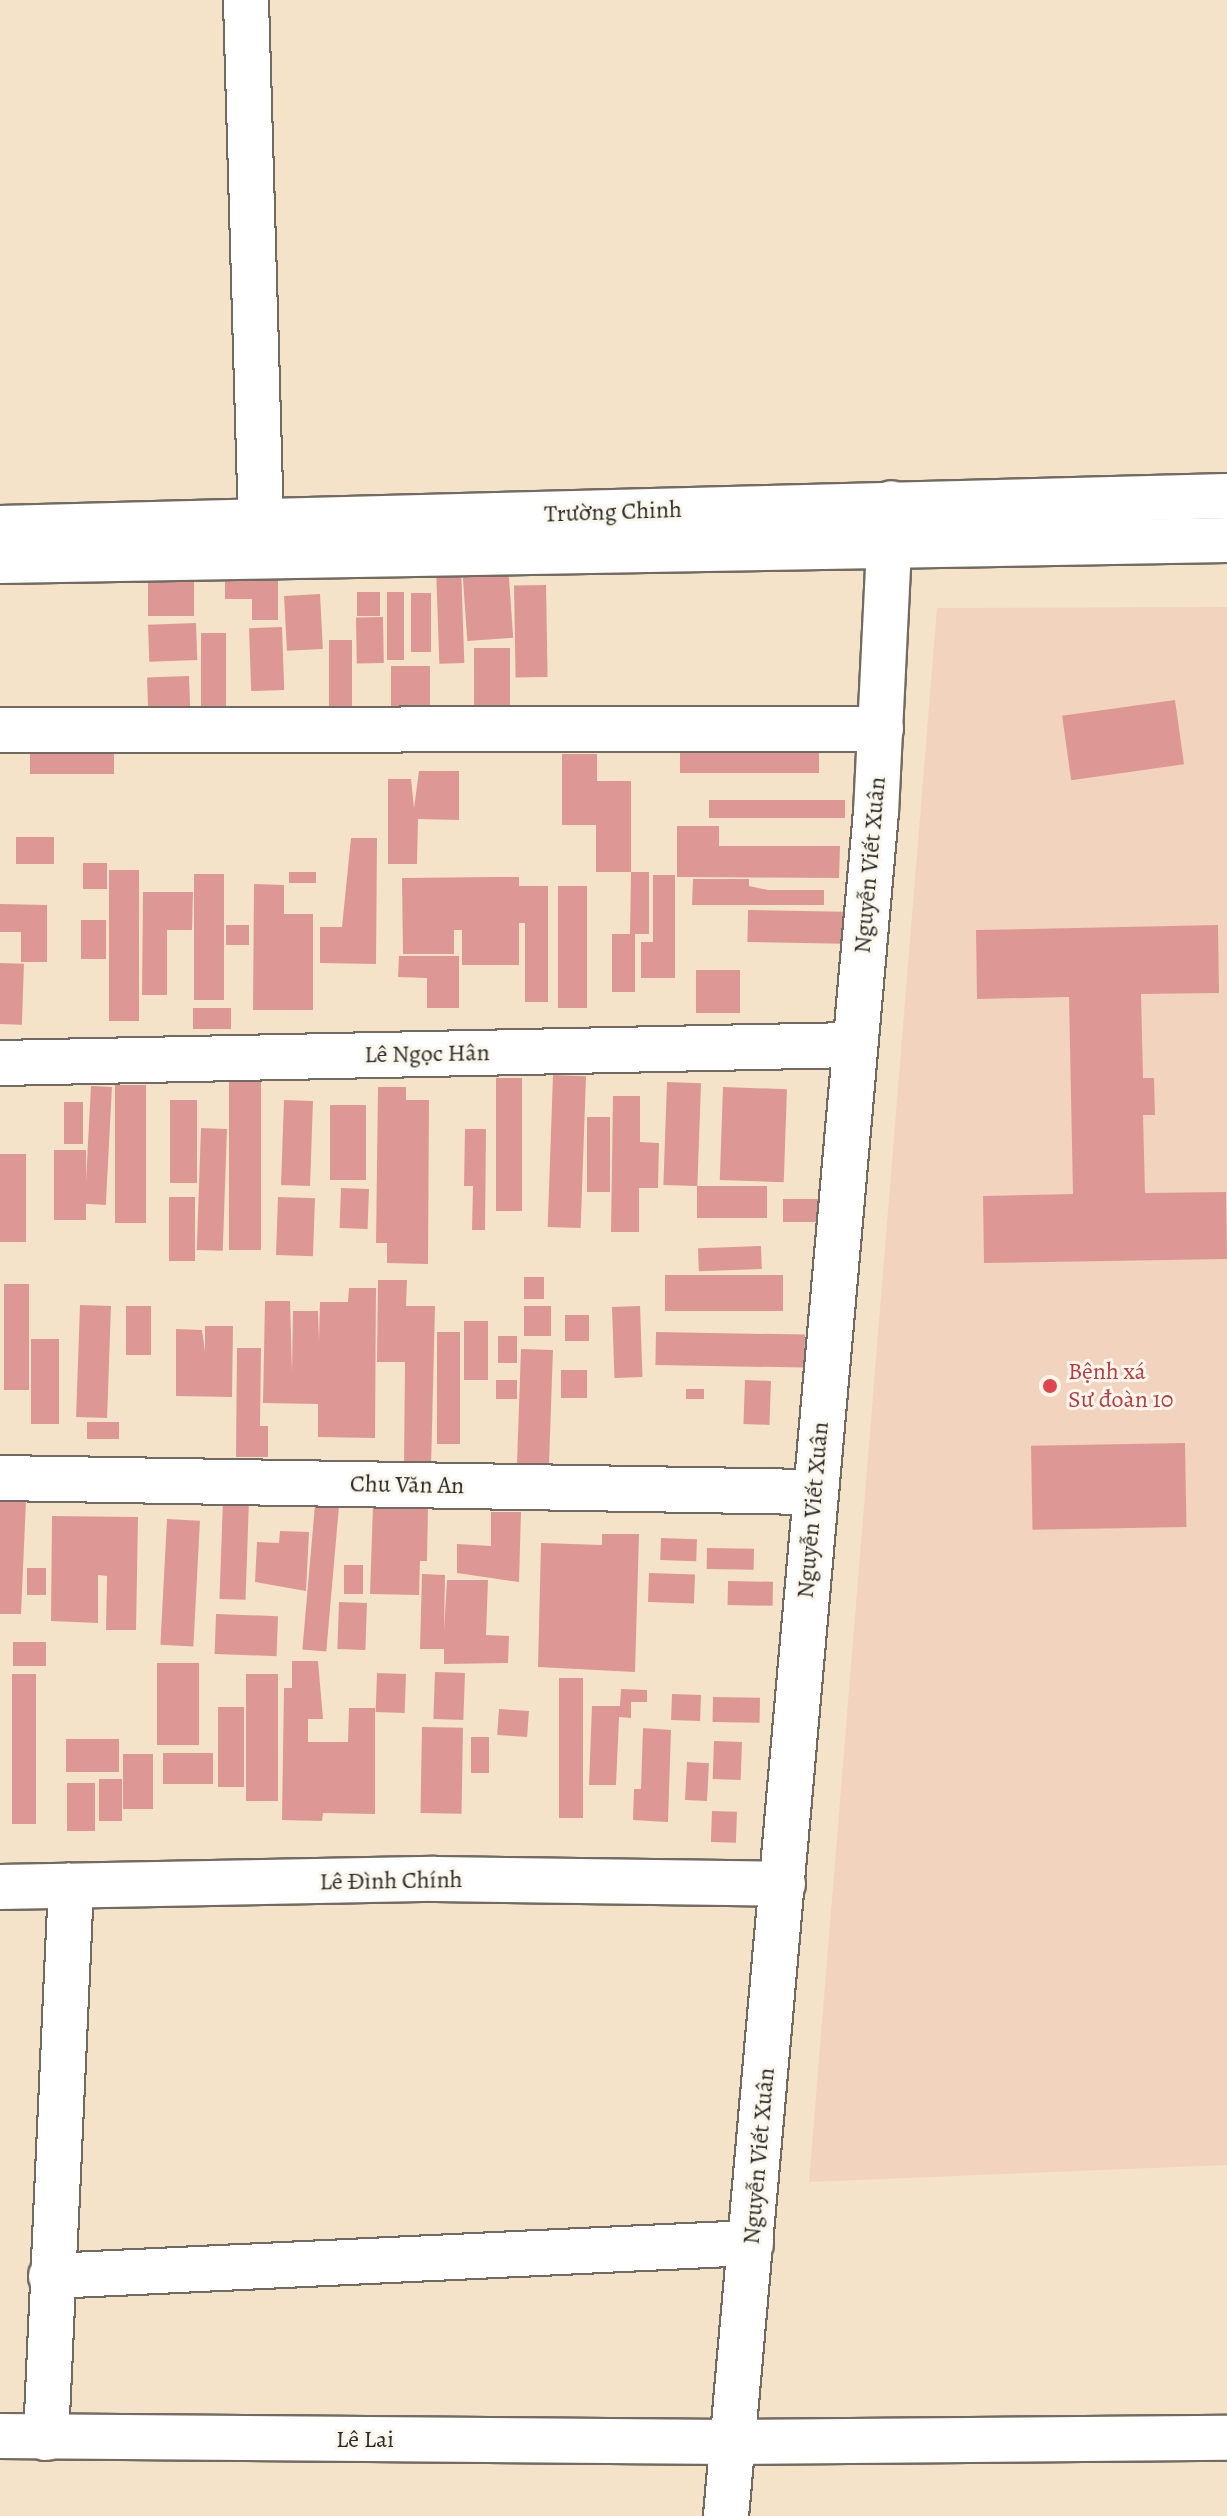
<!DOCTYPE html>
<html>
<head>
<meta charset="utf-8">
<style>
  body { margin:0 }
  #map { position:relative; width:1227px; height:2516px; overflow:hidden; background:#f4e3c9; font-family:Alegreya,serif }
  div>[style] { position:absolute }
  .built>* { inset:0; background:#f2d4be }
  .building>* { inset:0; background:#dd9895; transform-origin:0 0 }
  .roads { filter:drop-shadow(2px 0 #716b62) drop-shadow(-2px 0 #716b62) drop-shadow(0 2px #716b62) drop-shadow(0 -2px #716b62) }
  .minor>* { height:44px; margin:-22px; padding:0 22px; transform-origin:22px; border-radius:22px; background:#fff }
  .dots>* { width:22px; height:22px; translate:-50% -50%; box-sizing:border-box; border:4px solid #fbf7ec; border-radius:50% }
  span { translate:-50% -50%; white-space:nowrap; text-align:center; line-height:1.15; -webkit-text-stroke:6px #fbf7ec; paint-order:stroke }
  .street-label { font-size:24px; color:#2b2b2b }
  .health-label { font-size:24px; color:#be3a42 }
  .left { translate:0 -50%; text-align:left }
</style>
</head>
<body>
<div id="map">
  <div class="built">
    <div style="clip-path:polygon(1227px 607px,1227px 2165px,809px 2182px,937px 608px)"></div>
  </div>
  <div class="building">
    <div style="left:507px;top:549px;width:89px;height:46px;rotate:86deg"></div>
    <div style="clip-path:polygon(225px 567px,278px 567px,278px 620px,252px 620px,252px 599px,225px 599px)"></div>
    <div style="left:461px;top:567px;width:96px;height:25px;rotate:88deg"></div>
    <div style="left:148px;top:573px;width:46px;height:43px"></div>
    <div style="left:546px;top:585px;width:92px;height:32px;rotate:89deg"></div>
    <div style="left:357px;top:592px;width:23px;height:24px"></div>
    <div style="left:387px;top:592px;width:17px;height:68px"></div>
    <div style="left:411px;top:593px;width:20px;height:59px"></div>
    <div style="left:320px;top:594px;width:55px;height:36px;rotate:87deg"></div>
    <div style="left:383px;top:617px;width:46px;height:27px;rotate:89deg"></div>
    <div style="left:196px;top:623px;width:37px;height:48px;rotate:88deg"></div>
    <div style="left:282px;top:627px;width:63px;height:33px;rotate:88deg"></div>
    <div style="left:201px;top:633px;width:25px;height:81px"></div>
    <div style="left:329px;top:640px;width:23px;height:70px"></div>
    <div style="left:474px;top:648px;width:36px;height:64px"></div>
    <div style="left:391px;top:666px;width:39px;height:42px"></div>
    <div style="left:189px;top:676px;width:32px;height:42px;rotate:88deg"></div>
    <div style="left:1175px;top:700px;width:65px;height:114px;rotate:82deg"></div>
    <div style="clip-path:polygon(680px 738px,819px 747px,819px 773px,680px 773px)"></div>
    <div style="left:30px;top:743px;width:84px;height:31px"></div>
    <div style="clip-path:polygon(562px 754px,597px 754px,597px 781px,631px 781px,631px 872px,596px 872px,596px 825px,562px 825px)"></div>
    <div style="clip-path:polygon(419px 771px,459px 771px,459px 820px,418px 819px,417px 864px,388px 864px,388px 779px,411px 779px,414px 808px)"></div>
    <div style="left:709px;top:800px;width:136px;height:18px"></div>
    <div style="clip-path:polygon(677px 826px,719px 826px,719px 846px,840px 846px,839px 878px,677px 877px)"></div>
    <div style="left:16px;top:837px;width:38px;height:27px"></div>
    <div style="clip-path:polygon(351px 838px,377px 838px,376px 964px,320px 963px,320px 927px,342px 927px)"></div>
    <div style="left:83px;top:863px;width:24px;height:26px"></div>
    <div style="left:109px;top:870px;width:30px;height:151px"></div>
    <div style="left:289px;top:872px;width:27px;height:11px"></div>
    <div style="clip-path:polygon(631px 872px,649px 872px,649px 934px,635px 934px,635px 992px,612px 992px,612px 934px,630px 934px)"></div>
    <div style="left:194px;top:874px;width:30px;height:126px"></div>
    <div style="clip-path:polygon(653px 875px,675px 875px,675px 978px,641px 978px,641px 942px,653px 942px)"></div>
    <div style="clip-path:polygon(494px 877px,519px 877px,519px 886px,548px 886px,548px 1002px,525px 1002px,525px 923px,519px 923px,519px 965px,462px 965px,462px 930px,454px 930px,454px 954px,403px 954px,402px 878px)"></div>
    <div style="clip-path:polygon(693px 879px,749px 879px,749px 886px,768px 890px,824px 890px,824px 905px,692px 905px)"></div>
    <div style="clip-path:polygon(254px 884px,284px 885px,284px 914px,313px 914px,313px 1010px,253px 1010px)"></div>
    <div style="left:558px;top:886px;width:29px;height:122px"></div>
    <div style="clip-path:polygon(143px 892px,193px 892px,192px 930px,167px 930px,167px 995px,142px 995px)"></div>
    <div style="clip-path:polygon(0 904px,47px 905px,47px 962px,21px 962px,21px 932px,0 932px)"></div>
    <div style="left:748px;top:910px;width:95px;height:32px;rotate:1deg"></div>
    <div style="left:81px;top:920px;width:25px;height:39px"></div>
    <div style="left:226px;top:925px;width:23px;height:20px"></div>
    <div style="clip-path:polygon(1218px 925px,1219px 993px,1141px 994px,1143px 1078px,1154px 1078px,1155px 1115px,1143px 1115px,1145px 1193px,1226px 1192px,1227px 1259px,984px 1263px,983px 1196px,1073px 1194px,1069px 997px,977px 999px,976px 930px)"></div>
    <div style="clip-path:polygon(399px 956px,459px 956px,459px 1008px,427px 1008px,427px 978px,398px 977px)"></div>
    <div style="left:0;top:963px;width:24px;height:61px;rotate:2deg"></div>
    <div style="left:696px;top:970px;width:44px;height:43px"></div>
    <div style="left:193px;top:1008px;width:38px;height:21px"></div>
    <div style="left:553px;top:1075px;width:33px;height:152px;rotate:2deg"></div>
    <div style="left:496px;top:1078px;width:26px;height:133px"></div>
    <div style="left:229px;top:1082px;width:32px;height:168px"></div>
    <div style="left:667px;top:1082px;width:34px;height:103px;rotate:2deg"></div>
    <div style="left:115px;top:1085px;width:31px;height:138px"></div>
    <div style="left:91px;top:1086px;width:21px;height:118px;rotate:3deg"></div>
    <div style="clip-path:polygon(378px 1087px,406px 1087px,406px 1100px,429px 1100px,428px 1264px,387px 1263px,387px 1243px,376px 1243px)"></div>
    <div style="left:723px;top:1087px;width:64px;height:93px;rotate:2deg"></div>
    <div style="clip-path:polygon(613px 1096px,640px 1096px,640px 1142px,659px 1143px,658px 1188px,639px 1188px,639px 1232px,611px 1232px)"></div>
    <div style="left:170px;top:1100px;width:27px;height:83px"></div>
    <div style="left:284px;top:1100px;width:29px;height:85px;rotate:2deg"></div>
    <div style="left:64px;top:1102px;width:19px;height:42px"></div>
    <div style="left:330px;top:1105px;width:36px;height:75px"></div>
    <div style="left:587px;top:1117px;width:23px;height:75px"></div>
    <div style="left:201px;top:1128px;width:26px;height:122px;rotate:2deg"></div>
    <div style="clip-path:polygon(465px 1129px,486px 1129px,485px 1230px,472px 1230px,473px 1186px,464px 1186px)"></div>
    <div style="left:54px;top:1150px;width:32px;height:70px"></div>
    <div style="left:0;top:1154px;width:26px;height:88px"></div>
    <div style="left:697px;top:1186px;width:70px;height:32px"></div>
    <div style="left:341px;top:1188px;width:28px;height:40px;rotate:2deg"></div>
    <div style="left:169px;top:1197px;width:26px;height:64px"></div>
    <div style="left:278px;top:1197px;width:37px;height:58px;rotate:2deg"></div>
    <div style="left:783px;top:1199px;width:36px;height:23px"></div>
    <div style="left:761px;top:1246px;width:23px;height:63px;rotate:88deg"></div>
    <div style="left:665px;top:1275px;width:118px;height:36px"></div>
    <div style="left:524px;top:1277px;width:20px;height:22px"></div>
    <div style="clip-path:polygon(378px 1280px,407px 1280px,406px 1306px,435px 1306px,431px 1468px,404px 1468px,405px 1362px,377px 1362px)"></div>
    <div style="left:4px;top:1284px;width:25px;height:106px"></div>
    <div style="clip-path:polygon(349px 1288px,376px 1288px,375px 1438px,318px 1437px,318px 1404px,263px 1403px,265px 1301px,290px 1301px,292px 1373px,293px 1311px,318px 1311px,319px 1341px,320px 1302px,348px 1302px)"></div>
    <div style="left:80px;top:1305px;width:31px;height:112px;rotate:2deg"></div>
    <div style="left:126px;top:1306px;width:25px;height:49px"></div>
    <div style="left:524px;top:1306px;width:27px;height:30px"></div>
    <div style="left:640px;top:1306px;width:71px;height:28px;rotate:88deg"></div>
    <div style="left:565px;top:1315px;width:24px;height:26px"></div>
    <div style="left:464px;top:1321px;width:24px;height:59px"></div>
    <div style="clip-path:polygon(205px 1326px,233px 1326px,232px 1397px,176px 1396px,176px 1329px,202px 1330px,205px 1352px)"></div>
    <div style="left:437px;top:1332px;width:23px;height:112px"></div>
    <div style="left:656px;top:1332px;width:149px;height:33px;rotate:1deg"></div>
    <div style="left:498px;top:1336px;width:19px;height:27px"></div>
    <div style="left:31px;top:1339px;width:28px;height:85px"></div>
    <div style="clip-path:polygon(237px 1348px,261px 1348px,260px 1426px,268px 1426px,268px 1457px,236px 1457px)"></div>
    <div style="left:521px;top:1349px;width:32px;height:118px;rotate:2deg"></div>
    <div style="left:561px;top:1370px;width:26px;height:28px"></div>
    <div style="left:496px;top:1380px;width:21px;height:19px"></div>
    <div style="left:745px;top:1380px;width:26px;height:44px;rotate:2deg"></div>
    <div style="left:686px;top:1389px;width:18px;height:10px"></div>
    <div style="left:87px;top:1422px;width:32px;height:17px"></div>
    <div style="left:1185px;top:1443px;width:84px;height:154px;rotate:89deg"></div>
    <div style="left:223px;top:1499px;width:26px;height:100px;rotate:2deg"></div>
    <div style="clip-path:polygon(0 1500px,26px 1500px,21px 1614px,0 1614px)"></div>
    <div style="left:315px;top:1505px;width:24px;height:145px;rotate:5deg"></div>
    <div style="clip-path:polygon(373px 1505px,428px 1506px,427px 1561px,420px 1561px,419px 1595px,370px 1594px)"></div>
    <div style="clip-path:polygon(491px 1512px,521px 1512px,519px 1582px,457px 1573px,457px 1544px,491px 1546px)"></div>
    <div style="clip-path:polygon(52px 1516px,138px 1517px,136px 1630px,106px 1630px,107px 1576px,98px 1575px,98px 1623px,51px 1621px)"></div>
    <div style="left:167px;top:1519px;width:33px;height:126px;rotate:3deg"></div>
    <div style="clip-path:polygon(280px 1531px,309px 1532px,306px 1591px,255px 1582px,257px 1542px,279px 1543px)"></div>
    <div style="clip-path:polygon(602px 1534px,639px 1534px,635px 1672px,538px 1667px,541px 1543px,602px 1545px)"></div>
    <div style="left:661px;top:1538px;width:36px;height:22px;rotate:2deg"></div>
    <div style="left:707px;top:1548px;width:47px;height:21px;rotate:1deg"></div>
    <div style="left:344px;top:1565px;width:19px;height:29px"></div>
    <div style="left:27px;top:1568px;width:19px;height:27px"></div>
    <div style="left:649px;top:1573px;width:46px;height:29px;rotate:2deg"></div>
    <div style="clip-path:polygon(422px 1574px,445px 1575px,444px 1631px,447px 1580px,488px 1580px,486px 1635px,509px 1636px,508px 1663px,444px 1664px,444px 1649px,420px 1649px)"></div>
    <div style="left:728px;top:1581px;width:45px;height:24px;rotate:1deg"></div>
    <div style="left:339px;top:1602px;width:28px;height:47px;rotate:2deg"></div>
    <div style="left:216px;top:1614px;width:62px;height:40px;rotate:2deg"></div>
    <div style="left:13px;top:1642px;width:33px;height:24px"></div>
    <div style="clip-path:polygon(292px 1661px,318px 1661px,323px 1719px,308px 1719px,308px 1742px,348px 1742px,349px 1708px,375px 1708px,375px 1814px,323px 1813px,322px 1821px,282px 1820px,284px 1688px,292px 1688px)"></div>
    <div style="left:157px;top:1663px;width:42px;height:82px"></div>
    <div style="left:435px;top:1672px;width:30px;height:47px;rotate:2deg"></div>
    <div style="left:377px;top:1673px;width:29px;height:39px;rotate:2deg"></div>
    <div style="left:12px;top:1674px;width:24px;height:150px"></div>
    <div style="left:246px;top:1674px;width:32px;height:127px"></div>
    <div style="left:559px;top:1678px;width:24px;height:140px"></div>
    <div style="clip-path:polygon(621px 1689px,647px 1690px,647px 1702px,631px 1702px,631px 1718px,619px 1717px,616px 1785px,589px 1785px,592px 1706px,620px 1706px)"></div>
    <div style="left:672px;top:1694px;width:29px;height:26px;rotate:2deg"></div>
    <div style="left:713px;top:1697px;width:47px;height:25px;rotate:1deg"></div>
    <div style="left:218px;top:1707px;width:26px;height:80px"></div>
    <div style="left:499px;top:1709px;width:30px;height:26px;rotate:4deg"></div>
    <div style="left:422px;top:1727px;width:41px;height:86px;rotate:1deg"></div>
    <div style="clip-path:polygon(643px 1728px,671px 1730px,668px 1822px,633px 1820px,634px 1789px,641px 1789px)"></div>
    <div style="left:471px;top:1737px;width:18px;height:36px"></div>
    <div style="left:119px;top:1739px;width:33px;height:53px;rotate:90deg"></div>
    <div style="left:714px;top:1741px;width:28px;height:38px;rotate:2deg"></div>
    <div style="left:163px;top:1753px;width:50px;height:31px"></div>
    <div style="left:123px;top:1754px;width:30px;height:55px"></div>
    <div style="left:687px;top:1762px;width:22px;height:38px;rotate:3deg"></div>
    <div style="left:99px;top:1779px;width:23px;height:42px"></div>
    <div style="left:67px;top:1783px;width:28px;height:48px"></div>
    <div style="left:712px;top:1811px;width:25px;height:31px;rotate:2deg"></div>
  </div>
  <div class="roads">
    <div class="minor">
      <div style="left:246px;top:0;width:523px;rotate:88.36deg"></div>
      <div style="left:0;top:528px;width:1227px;rotate:-1.49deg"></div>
      <div style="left:0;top:561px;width:1227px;rotate:-0.98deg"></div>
      <div style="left:0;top:730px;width:881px;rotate:-0.07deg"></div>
      <div style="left:0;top:1063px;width:853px;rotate:-1.21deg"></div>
      <div style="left:0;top:1478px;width:814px;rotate:0.99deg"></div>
      <div style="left:0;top:1887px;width:435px;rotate:-1.1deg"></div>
      <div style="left:435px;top:1879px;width:348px;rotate:0.8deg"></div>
      <div style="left:51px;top:2276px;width:701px;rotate:-2.7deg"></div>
      <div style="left:0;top:2436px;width:730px;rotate:0.47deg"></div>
      <div style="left:730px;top:2442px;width:497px;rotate:-0.5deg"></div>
      <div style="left:46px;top:2438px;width:553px;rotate:-87.41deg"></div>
      <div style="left:726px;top:2516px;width:1710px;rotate:-84.97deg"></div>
      <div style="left:876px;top:813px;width:310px;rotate:-87.2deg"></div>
    </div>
  </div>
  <div class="dots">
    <div style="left:1050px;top:1386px;background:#e0444e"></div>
  </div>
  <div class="street-label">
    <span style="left:613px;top:512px;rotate:-2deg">Trường Chinh</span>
    <span style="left:870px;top:865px;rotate:-85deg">Nguyễn Viết Xuân</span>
    <span style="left:427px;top:1054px;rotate:-1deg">Lê Ngọc Hân</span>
    <span style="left:407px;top:1485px;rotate:1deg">Chu Văn An</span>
    <span style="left:813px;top:1510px;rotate:-85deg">Nguyễn Viết Xuân</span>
    <span style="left:391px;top:1881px;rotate:-1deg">Lê Đình Chính</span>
    <span style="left:759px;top:2156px;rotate:-85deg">Nguyễn Viết Xuân</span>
    <span style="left:365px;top:2440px">Lê Lai</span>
  </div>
  <div class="health-label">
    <span class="left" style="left:1068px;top:1386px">Bệnh xá<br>Sư đoàn 10</span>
  </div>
</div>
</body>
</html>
